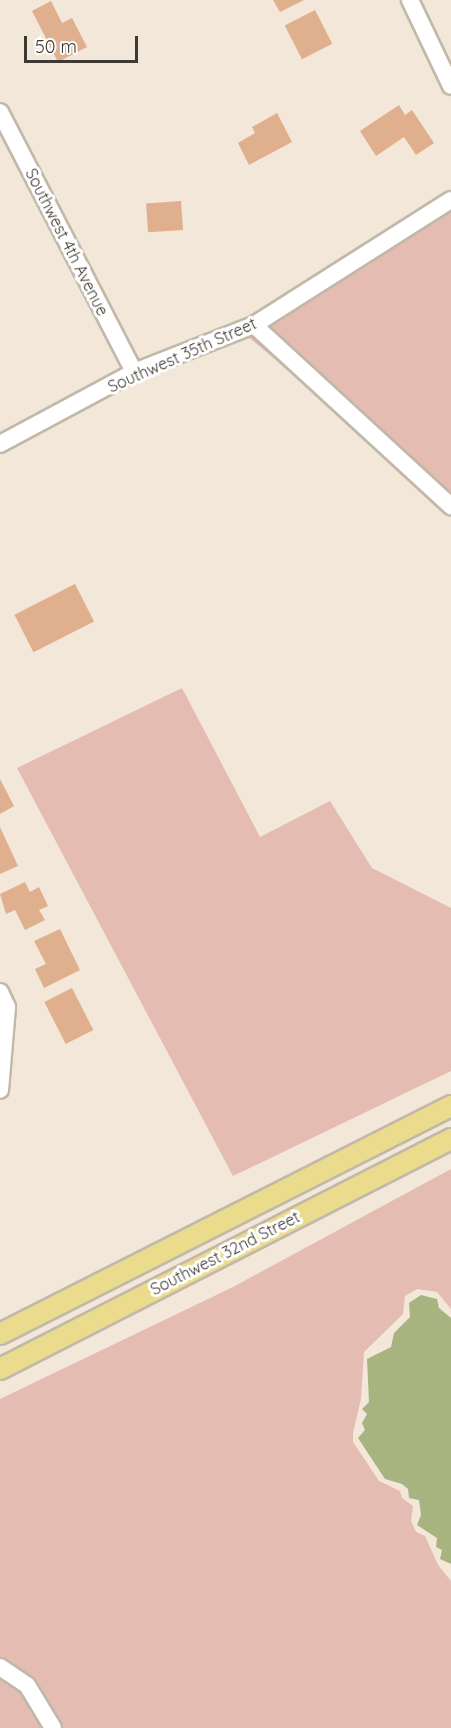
<!DOCTYPE html>
<html>
<head>
<meta charset="utf-8">
<style>
  body { margin:0 }
  #map { position:relative; width:451px; height:1728px; overflow:hidden; background:#f2e7d9; font-family:Quicksand,sans-serif }
  div>[style] { position:absolute }
  .green>* { inset:0; background:#e4bcb2 }
  .water>* { inset:0; background:#a8b480 }
  .building>* { inset:0; background:#dfaf8e; transform-origin:0 0 }
  .roads { filter:drop-shadow(2px 0 #c2b8aa) drop-shadow(-2px 0 #c2b8aa) drop-shadow(0 2px #c2b8aa) drop-shadow(0 -2px #c2b8aa) }
  .minor>* { height:16px; margin:-8px; padding:0 8px; transform-origin:8px; border-radius:8px; background:#fff }
  .major>* { height:20px; margin:-10px; padding:0 10px; transform-origin:10px; border-radius:10px; background:#ebdc8d }
  span { translate:-50% -50%; white-space:nowrap; text-align:center; line-height:1.15; -webkit-text-stroke:6px #fff; paint-order:stroke }
  .street-label { font-size:16px; color:#3d3933 }
  .scale { position:absolute; left:24px; top:36px; width:114px; height:27px; box-sizing:border-box; border:3px solid #3d3933; border-top:0; padding-left:8px; font-size:18px; line-height:21px; white-space:nowrap; color:#3d3933; -webkit-text-stroke:4px #fff; paint-order:stroke }
</style>
</head>
<body>
<div id="map">
  <div class="green">
    <div style="clip-path:polygon(451px 205px,451px 507px,234px 325px)"></div>
    <div style="clip-path:polygon(182px 688px,260px 837px,330px 801px,372px 868px,451px 908px,451px 1071px,233px 1176px,17px 768px)"></div>
    <div style="clip-path:polygon(451px 1169px,451px 1309px,437px 1292px,417px 1289px,405px 1296px,403px 1314px,364px 1352px,361px 1399px,353px 1433px,353px 1442px,379px 1481px,400px 1491px,402px 1498px,413px 1506px,411px 1521px,416px 1532px,425px 1536px,438px 1565px,451px 1581px,451px 1728px,62px 1728px,33px 1680px,11px 1661px,0 1657px,0 1399px,233px 1287px)"></div>
    <div style="clip-path:polygon(0 1676px,21px 1691px,44px 1728px,0 1728px)"></div>
  </div>
  <div class="water">
    <div style="clip-path:polygon(421px 1295px,437px 1299px,439px 1308px,451px 1318px,451px 1573px,451px 1564px,440px 1559px,442px 1550px,436px 1547px,437px 1538px,417px 1525px,421px 1515px,419px 1500px,409px 1498px,408px 1489px,402px 1484px,385px 1479px,358px 1438px,365px 1430px,362px 1423px,367px 1414px,362px 1409px,369px 1402px,367px 1359px,391px 1347px,394px 1333px,410px 1317px,409px 1303px)"></div>
  </div>
  <div class="building">
    <div style="clip-path:polygon(273px 0,304px 0,280px 12px)"></div>
    <div style="clip-path:polygon(51px 1px,62px 23px,72px 18px,87px 47px,58px 62px,32px 11px)"></div>
    <div style="left:315px;top:10px;width:38px;height:34px;rotate:63deg"></div>
    <div style="clip-path:polygon(399px 105px,405px 115px,412px 110px,434px 143px,416px 155px,404px 137px,376px 156px,360px 131px)"></div>
    <div style="clip-path:polygon(277px 113px,292px 142px,249px 165px,238px 143px,255px 133px,252px 127px)"></div>
    <div style="left:181px;top:201px;width:29px;height:35px;rotate:86deg"></div>
    <div style="left:75px;top:584px;width:42px;height:68px;rotate:63deg"></div>
    <div style="clip-path:polygon(0 779px,14px 806px,0 814px)"></div>
    <div style="clip-path:polygon(0 827px,18px 866px,0 874px)"></div>
    <div style="clip-path:polygon(25px 882px,30px 892px,39px 887px,48px 906px,39px 910px,45px 920px,25px 930px,15px 910px,6px 914px,0 894px)"></div>
    <div style="clip-path:polygon(60px 929px,80px 970px,44px 988px,35px 969px,46px 964px,34px 941px)"></div>
    <div style="left:72px;top:988px;width:47px;height:31px;rotate:63deg"></div>
  </div>
  <div class="roads">
    <div class="minor">
      <div style="left:410px;top:0;width:95px;rotate:64.5deg"></div>
      <div style="left:0;top:112px;width:292px;rotate:62.7deg"></div>
      <div style="left:254px;top:325px;width:268px;rotate:42.6deg"></div>
      <div style="left:0;top:444px;width:152px;rotate:-28.2deg"></div>
      <div style="left:134px;top:372px;width:129px;rotate:-21.4deg"></div>
      <div style="left:254px;top:325px;width:233px;rotate:-32.4deg"></div>
      <div style="left:0;top:992px;width:17px;rotate:65deg"></div>
      <div style="left:7px;top:1007px;width:83px;rotate:94.8deg"></div>
      <div style="left:0;top:1667px;width:32px;rotate:34deg"></div>
      <div style="left:27px;top:1685px;width:50px;rotate:58.8deg"></div>
    </div>
    <div class="major">
      <div style="left:0;top:1334px;width:505px;rotate:-26.82deg"></div>
      <div style="left:0;top:1369px;width:506px;rotate:-27.02deg"></div>
    </div>
  </div>
  <div class="street-label">
    <span style="left:67px;top:242px;rotate:63deg">Southwest 4th Avenue</span>
    <span style="left:182px;top:355px;rotate:-24deg">Southwest 35th Street</span>
    <span style="left:225px;top:1253px;rotate:-27deg">Southwest 32nd Street</span>
  </div>
  <div class="scale">50 m</div>
</div>
</body>
</html>
